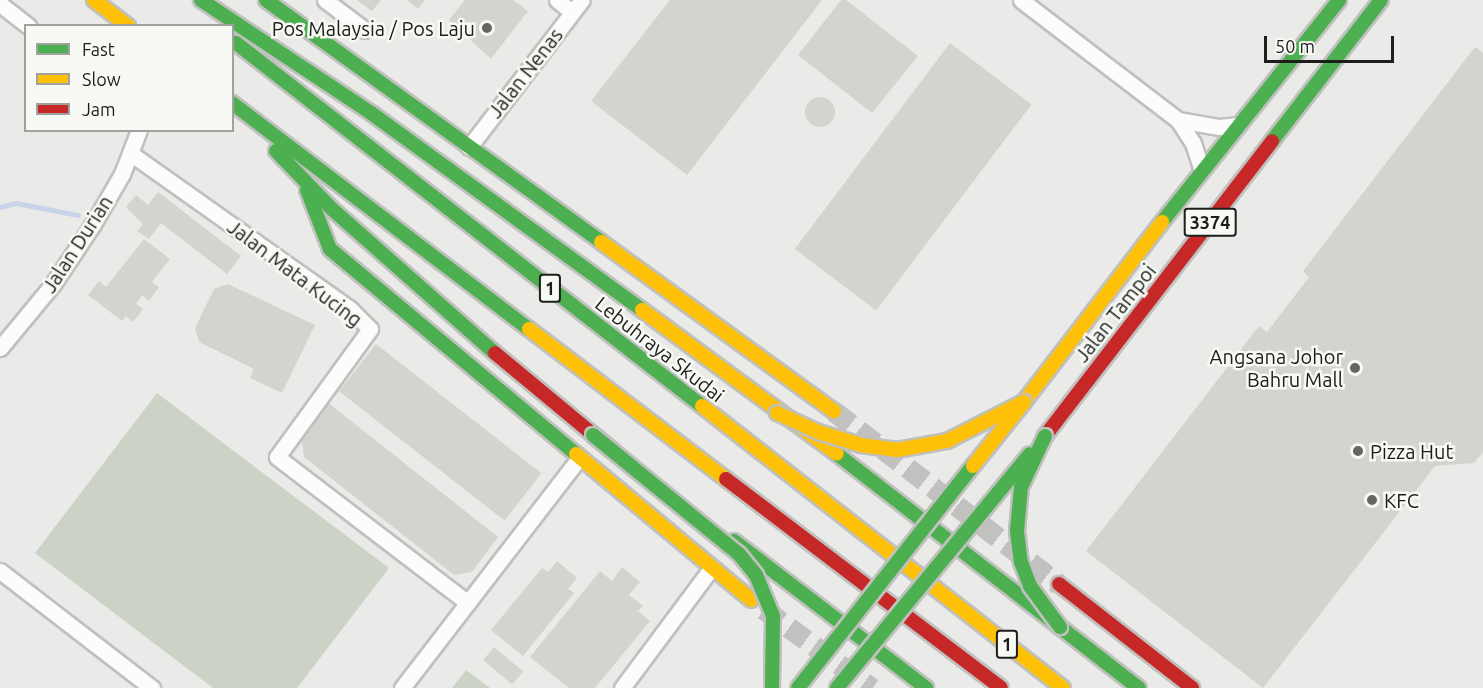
<!DOCTYPE html>
<html>
<head>
<meta charset="utf-8">
<style>
  body { margin:0 }
  #map { position:relative; width:1483px; height:688px; overflow:hidden; background:#eaebe8; font-family:Ubuntu,sans-serif }
  div>[style] { position:absolute }
  .green>* { inset:0; background:#ccd2c5 }
  .stream>* { height:5px; margin:-2.5px; padding:0 2.5px; transform-origin:2.5px; border-radius:2.5px; background:#c9d3e9 }
  .building>* { inset:0; background:#d1d5cd; transform-origin:0 0 }
  .round { border-radius:50% }
  .secondary-tunnel>* { height:21px; margin-top:-10.5px; transform-origin:0; background:repeating-linear-gradient(90deg,#c1c2bf 0 21px,transparent 0 31px) }
  .roads { filter:drop-shadow(2px 0 #c0c0be) drop-shadow(-2px 0 #c0c0be) drop-shadow(0 2px #c0c0be) drop-shadow(0 -2px #c0c0be) }
  .street>* { height:15px; margin:-7.5px; padding:0 7.5px; transform-origin:7.5px; border-radius:7.5px; background:#fcfcfc }
  .fast>* { height:14px; margin:-7px; padding:0 7px; transform-origin:7px; border-radius:7px; background:#4caf50 }
  .slow>* { height:14px; margin:-7px; padding:0 7px; transform-origin:7px; border-radius:7px; background:#ffc107 }
  .jam>* { height:14px; margin:-7px; padding:0 7px; transform-origin:7px; border-radius:7px; background:#c62828 }
  .bridges { filter:drop-shadow(2px 0 #c0c0be) drop-shadow(-2px 0 #c0c0be) drop-shadow(0 2px #c0c0be) drop-shadow(0 -2px #c0c0be) }
  .fast-bridge>* { height:14px; margin:-7px; padding:0 7px; transform-origin:7px; border-radius:7px; background:#4caf50 }
  .slow-bridge>* { height:14px; margin:-7px; padding:0 7px; transform-origin:7px; border-radius:7px; background:#ffc107 }
  .dots>* { width:16px; height:16px; translate:-50% -50%; box-sizing:border-box; border:3px solid #f7faf4; border-radius:50% }
  span { translate:-50% -50%; white-space:nowrap; text-align:center; line-height:1.15; -webkit-text-stroke:5px #f7faf4; paint-order:stroke }
  .shield-label span { padding:2px 4px; background:#f7faf4; border:2px solid; border-radius:4px; -webkit-text-stroke-width:0 }
  .shield-label { font-size:18px; color:#1d1e1c; font-weight:700 }
  .poi-label { font-size:20px; color:#1d1e1c }
  .right { translate:-100% -50%; text-align:right }
  .left { translate:0 -50%; text-align:left }
  .street-label { font-size:20px; color:#1d1e1c }
  .legend { position:absolute; left:24px; top:24px; width:210px; height:108px; box-sizing:border-box; background:#f7faf4; border:2px solid #a0a29e; margin:0; padding:8px 10px; list-style:none; font-size:18px; color:#1d1e1c }
  .legend li { display:flex; align-items:center; gap:12px; height:30px }
  .legend b { width:30px; border:2px solid #a0a29e }
  .scale { position:absolute; left:1264px; top:36px; width:130px; height:27px; box-sizing:border-box; border:3px solid #1d1e1c; border-top:0; padding-left:8px; font-size:18px; line-height:21px; white-space:nowrap; color:#1d1e1c; -webkit-text-stroke:4px #f7faf4; paint-order:stroke }
</style>
</head>
<body>
<div id="map">
  <div class="green">
    <div style="clip-path:polygon(157px 393px,389px 568px,297px 688px,213px 688px,35px 553px)"></div>
    <div style="clip-path:polygon(466px 670px,490px 688px,452px 688px)"></div>
  </div>
  <div class="stream">
    <div style="left:0;top:207px;width:16px;rotate:-14deg"></div>
    <div style="left:16px;top:203px;width:63px;rotate:11deg"></div>
  </div>
  <div class="building">
    <div style="clip-path:polygon(357px 0,381px 0,372px 11px)"></div>
    <div style="clip-path:polygon(407px 0,425px 0,418px 9px)"></div>
    <div style="clip-path:polygon(465px 0,513px 0,528px 11px,491px 59px,449px 20px)"></div>
    <div style="clip-path:polygon(670px 0,822px 0,687px 175px,591px 101px)"></div>
    <div style="clip-path:polygon(841px 0,846px 0,918px 56px,872px 113px,798px 55px)"></div>
    <div style="left:950px;top:43px;width:102px;height:258px;rotate:37deg"></div>
    <div style="clip-path:polygon(1475px 47px,1483px 53px,1483px 452px,1474px 463px,1435px 466px,1263px 688px,1086px 551px,1259px 326px,1267px 332px,1309px 277px,1303px 271px)"></div>
    <div class="round" style="left:805px;top:97px;width:30px;height:30px"></div>
    <div style="clip-path:polygon(158px 192px,241px 256px,227px 274px,161px 223px,149px 239px,137px 231px,143px 224px,126px 207px,136px 195px,148px 205px)"></div>
    <div style="clip-path:polygon(144px 239px,170px 259px,152px 282px,159px 287px,149px 301px,142px 295px,136px 304px,143px 309px,133px 322px,126px 316px,122px 321px,88px 295px,99px 281px,106px 287px)"></div>
    <div style="clip-path:polygon(228px 284px,315px 325px,282px 393px,250px 378px,254px 369px,199px 342px,195px 328px,214px 289px)"></div>
    <div style="left:376px;top:344px;width:210px;height:60px;rotate:38deg"></div>
    <div style="clip-path:polygon(327px 402px,498px 537px,472px 572px,454px 575px,304px 457px,301px 436px)"></div>
    <div style="clip-path:polygon(557px 561px,577px 578px,568px 589px,574px 593px,523px 656px,491px 630px,542px 568px,548px 572px)"></div>
    <div style="clip-path:polygon(622px 567px,640px 582px,629px 595px,643px 606px,638px 611px,650px 621px,595px 688px,569px 688px,530px 657px,600px 571px,612px 581px)"></div>
    <div style="left:494px;top:647px;width:38px;height:17px;rotate:40deg"></div>
  </div>
  <div class="secondary-tunnel">
    <div style="left:834px;top:411px;width:284px;rotate:37.6deg"></div>
    <div style="left:764px;top:609px;width:134px;rotate:36.2deg"></div>
  </div>
  <div class="roads">
    <div class="street">
      <div style="left:325px;top:0;width:50px;rotate:36.9deg"></div>
      <div style="left:557px;top:0;width:19px;rotate:39deg"></div>
      <div style="left:1021px;top:0;width:198px;rotate:37.4deg"></div>
      <div style="left:1178px;top:120px;width:27px;rotate:57deg"></div>
      <div style="left:1193px;top:143px;width:28px;rotate:72deg"></div>
      <div style="left:0;top:4px;width:36px;rotate:38deg"></div>
      <div style="left:1178px;top:120px;width:42px;rotate:9.7deg"></div>
      <div style="left:1219px;top:127px;width:19px;rotate:-6deg"></div>
      <div style="left:469px;top:147px;width:185px;rotate:-52.5deg"></div>
      <div style="left:130px;top:153px;width:270px;rotate:35.3deg"></div>
      <div style="left:350px;top:309px;width:28px;rotate:45deg"></div>
      <div style="left:370px;top:329px;width:158px;rotate:126deg"></div>
      <div style="left:277px;top:457px;width:240px;rotate:37.4deg"></div>
      <div style="left:0;top:348px;width:83px;rotate:-50.4deg"></div>
      <div style="left:53px;top:284px;width:72px;rotate:-56.3deg"></div>
      <div style="left:93px;top:224px;width:58px;rotate:-59.9deg"></div>
      <div style="left:122px;top:174px;width:47px;rotate:-68.9deg"></div>
      <div style="left:0;top:571px;width:192px;rotate:37.6deg"></div>
      <div style="left:402px;top:688px;width:290px;rotate:-52.4deg"></div>
      <div style="left:622px;top:688px;width:147px;rotate:-53.3deg"></div>
    </div>
    <div class="fast">
      <div style="left:201px;top:0;width:204px;rotate:33.6deg"></div>
      <div style="left:371px;top:113px;width:335px;rotate:36deg"></div>
      <div style="left:266px;top:0;width:413px;rotate:35.8deg"></div>
      <div style="left:236px;top:43px;width:591px;rotate:37.92deg"></div>
      <div style="left:232px;top:103px;width:373px;rotate:37.3deg"></div>
      <div style="left:1272px;top:141px;width:178px;rotate:-52.3deg"></div>
      <div style="left:276px;top:151px;width:81px;rotate:46deg"></div>
      <div style="left:332px;top:209px;width:217px;rotate:41.5deg"></div>
      <div style="left:307px;top:190px;width:63px;rotate:68.7deg"></div>
      <div style="left:330px;top:249px;width:320px;rotate:39.8deg"></div>
      <div style="left:1162px;top:222px;width:284px;rotate:-51.4deg"></div>
      <div style="left:837px;top:454px;width:382px;rotate:37.8deg"></div>
      <div style="left:734px;top:541px;width:242px;rotate:37.4deg"></div>
    </div>
    <div class="slow">
      <div style="left:94px;top:0;width:43px;rotate:37.4deg"></div>
      <div style="left:601px;top:242px;width:288px;rotate:36deg"></div>
      <div style="left:642px;top:310px;width:242px;rotate:36.4deg"></div>
      <div style="left:529px;top:329px;width:248px;rotate:37.3deg"></div>
      <div style="left:1024px;top:402px;width:227px;rotate:-52.5deg"></div>
      <div style="left:702px;top:406px;width:458px;rotate:38deg"></div>
      <div style="left:576px;top:454px;width:228px;rotate:39.8deg"></div>
    </div>
    <div class="jam">
      <div style="left:495px;top:353px;width:152px;rotate:39.7deg"></div>
      <div style="left:1045px;top:436px;width:372px;rotate:-52.4deg"></div>
      <div style="left:726px;top:479px;width:345px;rotate:37.2deg"></div>
      <div style="left:1059px;top:584px;width:169px;rotate:38deg"></div>
    </div>
  </div>
  <div class="bridges">
    <div class="fast-bridge">
      <div style="left:593px;top:435px;width:188px;rotate:39.2deg"></div>
      <div style="left:739px;top:554px;width:27px;rotate:51deg"></div>
      <div style="left:756px;top:575px;width:44px;rotate:67.5deg"></div>
      <div style="left:773px;top:616px;width:72px;rotate:90.8deg"></div>
      <div style="left:1045px;top:436px;width:56px;rotate:115.2deg"></div>
      <div style="left:1021px;top:487px;width:44px;rotate:95.2deg"></div>
      <div style="left:1017px;top:531px;width:31px;rotate:83deg"></div>
      <div style="left:1021px;top:562px;width:26px;rotate:69deg"></div>
      <div style="left:1030px;top:586px;width:51px;rotate:53.8deg"></div>
      <div style="left:798px;top:688px;width:283px;rotate:-51.8deg"></div>
      <div style="left:837px;top:688px;width:303px;rotate:-50.5deg"></div>
    </div>
    <div class="slow-bridge">
      <div style="left:777px;top:413px;width:45px;rotate:24.9deg"></div>
      <div style="left:818px;top:432px;width:45px;rotate:16.8deg"></div>
      <div style="left:861px;top:445px;width:36px;rotate:8deg"></div>
      <div style="left:897px;top:450px;width:51px;rotate:-10.2deg"></div>
      <div style="left:947px;top:441px;width:86px;rotate:-26.9deg"></div>
      <div style="left:973px;top:466px;width:82px;rotate:-51.4deg"></div>
    </div>
  </div>
  <div class="dots">
    <div style="left:487px;top:28px;background:#656663"></div>
    <div style="left:1355px;top:368px;background:#656663"></div>
    <div style="left:1358px;top:451px;background:#656663"></div>
    <div style="left:1372px;top:500px;background:#656663"></div>
  </div>
  <div class="shield-label">
    <span style="left:1210px;top:222px">3374</span>
    <span style="left:550px;top:288px">1</span>
    <span style="left:1007px;top:644px">1</span>
  </div>
  <div class="poi-label">
    <span class="right" style="left:475px;top:28px">Pos Malaysia / Pos Laju</span>
    <span class="right" style="left:1343px;top:368px">Angsana Johor<br>Bahru Mall</span>
    <span class="left" style="left:1370px;top:451px">Pizza Hut</span>
    <span class="left" style="left:1384px;top:500px">KFC</span>
  </div>
  <div class="street-label">
    <span style="left:525px;top:73px;rotate:-52deg">Jalan Nenas</span>
    <span style="left:77px;top:244px;rotate:-57deg">Jalan Durian</span>
    <span style="left:295px;top:273px;rotate:37deg">Jalan Mata Kucing</span>
    <span style="left:1115px;top:313px;rotate:-52deg">Jalan Tampoi</span>
    <span style="left:660px;top:349px;rotate:38deg">Lebuhraya Skudai</span>
  </div>
  <ul class="legend">
  <li><b style="height:8px;background:#4caf50"></b>Fast</li>
  <li><b style="height:8px;background:#ffc107"></b>Slow</li>
  <li><b style="height:8px;background:#c62828"></b>Jam</li>
  </ul>
  <div class="scale">50 m</div>
</div>
</body>
</html>
